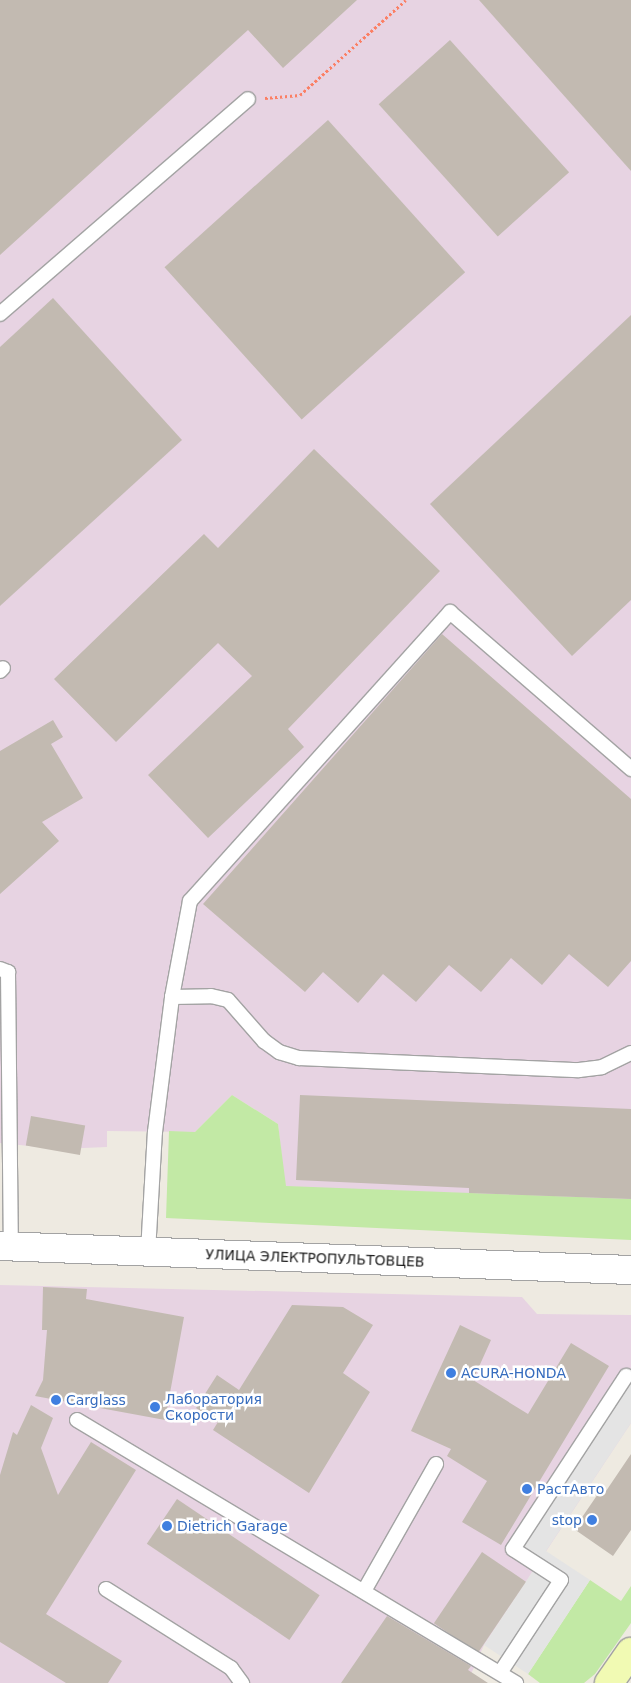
<!DOCTYPE html>
<html>
<head>
<meta charset="utf-8">
<style>
  body { margin:0 }
  #map { position:relative; width:631px; height:1683px; overflow:hidden; background:#eeeae1; font-family:"DejaVu Sans",sans-serif }
  div>[style] { position:absolute }
  .industrial>* { inset:0; background:#e7d3e2 }
  .grass>* { inset:0; background:#c2e9a5 }
  .parking>* { inset:0; background:#e4e4e4 }
  .building>* { inset:0; background:#c2bab1; transform-origin:0 0 }
  .path>* { height:3px; margin-top:-1.5px; transform-origin:0; background:repeating-linear-gradient(90deg,#fb7f64 0 2.5px,transparent 0 5px) }
  .roads { filter:drop-shadow(1px 0 #a3a3a3) drop-shadow(-1px 0 #a3a3a3) drop-shadow(0 1px #a3a3a3) drop-shadow(0 -1px #a3a3a3) }
  .lane>* { height:14px; margin:-7px; padding:0 7px; transform-origin:7px; border-radius:7px; background:#fff }
  .street>* { height:28px; margin:-14px; padding:0 14px; transform-origin:14px; border-radius:14px; background:#fff }
  .secondary>* { height:28px; margin:-14px; padding:0 14px; transform-origin:14px; border-radius:14px; background:#f1fab3 }
  .dots>* { width:14px; height:14px; translate:-50% -50%; box-sizing:border-box; border:2px solid #fff; border-radius:50% }
  span { translate:-50% -50%; white-space:nowrap; text-align:center; line-height:1.15; -webkit-text-stroke:5px #fff; paint-order:stroke }
  .street-label { font-size:14px; color:#1c1c1c }
  .shop-label { font-size:14px; color:#366cbe }
  .left { translate:0 -50%; text-align:left }
  .right { translate:-100% -50%; text-align:right }
</style>
</head>
<body>
<div id="map">
  <div class="industrial">
    <div style="clip-path:polygon(0 0,631px 0,631px 1199px,285px 1187px,278px 1124px,232px 1095px,195px 1132px,107px 1131px,107px 1147px,59px 1149px,0 1143px)"></div>
    <div style="clip-path:polygon(0 1285px,522px 1297px,537px 1314px,631px 1315px,631px 1423px,484px 1645px,467px 1683px,0 1683px)"></div>
  </div>
  <div class="grass">
    <div style="clip-path:polygon(232px 1095px,278px 1124px,286px 1186px,631px 1199px,631px 1240px,166px 1218px,169px 1131px,195px 1132px)"></div>
    <div style="clip-path:polygon(590px 1580px,621px 1601px,631px 1586px,631px 1623px,595px 1674px,584px 1683px,540px 1683px,528px 1674px)"></div>
  </div>
  <div class="parking">
    <div style="clip-path:polygon(631px 1379px,631px 1423px,546px 1551px,590px 1580px,528px 1674px,484px 1645px,537px 1565px,513px 1549px)"></div>
  </div>
  <div class="building">
    <div style="clip-path:polygon(0 0,357px 0,283px 68px,248px 30px,0 255px)"></div>
    <div style="clip-path:polygon(479px 0,631px 0,631px 171px)"></div>
    <div style="left:450px;top:40px;width:178px;height:96px;rotate:48deg"></div>
    <div style="left:328px;top:120px;width:205px;height:220px;rotate:48deg"></div>
    <div style="clip-path:polygon(53px 298px,182px 440px,0 606px,0 347px)"></div>
    <div style="clip-path:polygon(631px 315px,631px 600px,572px 656px,430px 504px)"></div>
    <div style="clip-path:polygon(314px 449px,440px 571px,288px 729px,304px 747px,208px 838px,148px 775px,252px 676px,218px 643px,116px 742px,54px 679px,204px 534px,218px 548px)"></div>
    <div style="clip-path:polygon(442px 634px,631px 799px,631px 961px,608px 987px,569px 954px,542px 985px,511px 958px,481px 992px,449px 965px,416px 1002px,383px 974px,358px 1003px,323px 972px,305px 992px,203px 904px)"></div>
    <div style="clip-path:polygon(53px 720px,63px 737px,51px 744px,83px 798px,42px 822px,59px 841px,0 894px,0 751px)"></div>
    <div style="clip-path:polygon(300px 1095px,631px 1109px,631px 1199px,469px 1193px,469px 1188px,296px 1180px)"></div>
    <div style="left:31px;top:1116px;width:55px;height:30px;rotate:10deg"></div>
    <div style="clip-path:polygon(43px 1287px,87px 1289px,86px 1299px,184px 1317px,165px 1420px,35px 1396px,43px 1380px,47px 1330px,42px 1330px)"></div>
    <div style="clip-path:polygon(292px 1305px,343px 1307px,373px 1325px,343px 1373px,370px 1392px,309px 1493px,213px 1430px,218px 1422px,196px 1408px,217px 1375px,239px 1390px)"></div>
    <div style="clip-path:polygon(460px 1325px,491px 1340px,473px 1380px,528px 1414px,571px 1343px,609px 1366px,501px 1545px,462px 1522px,487px 1481px,447px 1456px,451px 1449px,411px 1431px)"></div>
    <div style="clip-path:polygon(31px 1405px,53px 1418px,41px 1448px,58px 1495px,91px 1442px,136px 1470px,46px 1614px,122px 1661px,108px 1683px,66px 1683px,0 1642px,0 1475px,13px 1432px,17px 1435px)"></div>
    <div style="clip-path:polygon(631px 1454px,631px 1530px,613px 1556px,574px 1529px,600px 1491px,604px 1494px)"></div>
    <div style="left:177px;top:1499px;width:172px;height:54px;rotate:34deg"></div>
    <div style="left:482px;top:1552px;width:53px;height:86px;rotate:34deg"></div>
    <div style="clip-path:polygon(387px 1616px,471px 1666px,468px 1670px,488px 1683px,341px 1683px)"></div>
  </div>
  <div class="path">
    <div style="left:265px;top:98px;width:35px;rotate:-5deg"></div>
    <div style="left:300px;top:95px;width:142px;rotate:-41.9deg"></div>
  </div>
  <div class="roads">
    <div class="lane">
      <div style="left:0;top:314px;width:328px;rotate:-40.9deg"></div>
      <div style="left:0;top:671px;width:4px;rotate:-45deg"></div>
      <div style="left:0;top:969px;width:9px;rotate:21deg"></div>
      <div style="left:8px;top:972px;width:275px;rotate:89.4deg"></div>
      <div style="left:172px;top:997px;width:39px;rotate:-1deg"></div>
      <div style="left:211px;top:996px;width:17px;rotate:13deg"></div>
      <div style="left:228px;top:1000px;width:55px;rotate:48.7deg"></div>
      <div style="left:264px;top:1041px;width:19px;rotate:36deg"></div>
      <div style="left:279px;top:1052px;width:21px;rotate:17deg"></div>
      <div style="left:299px;top:1058px;width:280px;rotate:2.5deg"></div>
      <div style="left:579px;top:1070px;width:23px;rotate:-7deg"></div>
      <div style="left:602px;top:1067px;width:32px;rotate:-26deg"></div>
      <div style="left:148px;top:1252px;width:120px;rotate:-86.7deg"></div>
      <div style="left:155px;top:1132px;width:136px;rotate:-82.8deg"></div>
      <div style="left:172px;top:997px;width:98px;rotate:-79.4deg"></div>
      <div style="left:190px;top:901px;width:389px;rotate:-48deg"></div>
      <div style="left:450px;top:612px;width:240px;rotate:40.9deg"></div>
      <div style="left:77px;top:1420px;width:512px;rotate:30.93deg"></div>
      <div style="left:106px;top:1589px;width:148px;rotate:32.3deg"></div>
      <div style="left:231px;top:1668px;width:19px;rotate:54deg"></div>
      <div style="left:364px;top:1591px;width:146px;rotate:-60.4deg"></div>
      <div style="left:500px;top:1673px;width:111px;rotate:-56.7deg"></div>
      <div style="left:561px;top:1580px;width:57px;rotate:-147.1deg"></div>
      <div style="left:513px;top:1549px;width:207px;rotate:-56.8deg"></div>
    </div>
    <div class="street">
      <div style="left:0;top:1246px;width:631px;rotate:2.18deg"></div>
    </div>
    <div class="secondary">
      <div style="left:609px;top:1683px;width:38px;rotate:-55deg"></div>
    </div>
  </div>
  <div class="dots">
    <div style="left:451px;top:1373px;background:#3f7fe0"></div>
    <div style="left:56px;top:1400px;background:#3f7fe0"></div>
    <div style="left:155px;top:1407px;background:#3f7fe0"></div>
    <div style="left:527px;top:1489px;background:#3f7fe0"></div>
    <div style="left:592px;top:1520px;background:#3f7fe0"></div>
    <div style="left:167px;top:1526px;background:#3f7fe0"></div>
  </div>
  <div class="street-label">
    <span style="left:315px;top:1258px;rotate:2deg">УЛИЦА ЭЛЕКТРОПУЛЬТОВЦЕВ</span>
  </div>
  <div class="shop-label">
    <span class="left" style="left:461px;top:1373px">ACURA-HONDA</span>
    <span class="left" style="left:165px;top:1407px">Лаборатория<br>Скорости</span>
    <span class="left" style="left:66px;top:1400px">Carglass</span>
    <span class="left" style="left:537px;top:1489px">РастАвто</span>
    <span class="right" style="left:582px;top:1520px">stop</span>
    <span class="left" style="left:177px;top:1526px">Dietrich Garage</span>
  </div>
</div>
</body>
</html>
